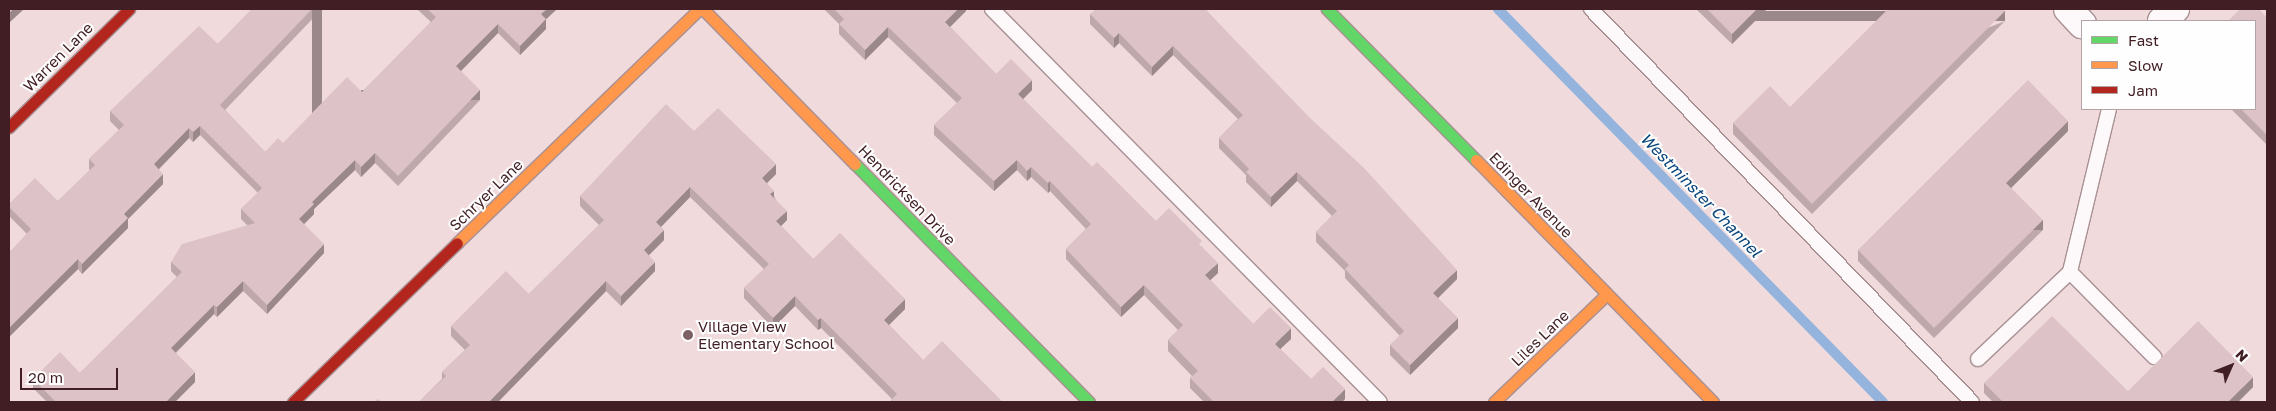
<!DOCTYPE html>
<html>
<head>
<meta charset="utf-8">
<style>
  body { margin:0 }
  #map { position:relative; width:2276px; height:411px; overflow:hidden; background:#f0dadc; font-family:"Golos Text",sans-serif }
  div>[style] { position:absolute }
  .stream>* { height:10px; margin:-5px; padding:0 5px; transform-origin:5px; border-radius:5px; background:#94b4dd }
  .roads { filter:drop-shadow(1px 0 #a89093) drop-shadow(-1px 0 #a89093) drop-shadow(0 1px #a89093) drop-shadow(0 -1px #a89093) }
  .lane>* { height:14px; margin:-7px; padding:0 7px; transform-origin:7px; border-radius:7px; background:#fdf9fa }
  .street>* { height:28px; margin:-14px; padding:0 14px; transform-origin:14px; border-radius:14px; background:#fdf9fa }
  .fast>* { height:11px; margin:-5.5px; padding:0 5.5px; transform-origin:5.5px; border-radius:5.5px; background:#63d668 }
  .slow>* { height:11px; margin:-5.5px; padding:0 5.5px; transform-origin:5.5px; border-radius:5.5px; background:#ff974d }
  .jam>* { height:11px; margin:-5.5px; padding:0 5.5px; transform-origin:5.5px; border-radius:5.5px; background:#b3261e }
  .wall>* { inset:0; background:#bea8ab }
  .shaded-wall>* { inset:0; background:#9b888b; transform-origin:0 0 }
  .building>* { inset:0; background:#ddc3c7 }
  .dots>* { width:14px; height:14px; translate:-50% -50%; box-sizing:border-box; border:2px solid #fefefe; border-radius:50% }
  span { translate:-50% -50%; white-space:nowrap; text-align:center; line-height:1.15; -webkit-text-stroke:4px #fefefe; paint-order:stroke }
  .street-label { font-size:15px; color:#411e23 }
  .poi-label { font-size:15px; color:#411e23 }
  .left { translate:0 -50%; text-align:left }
  .water-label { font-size:16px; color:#0a467c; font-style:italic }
  .frame { position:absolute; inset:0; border:10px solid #411e23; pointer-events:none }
  .legend { position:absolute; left:2081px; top:20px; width:175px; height:90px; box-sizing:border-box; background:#fefefe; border:1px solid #b2a4a6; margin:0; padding:6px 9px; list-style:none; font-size:15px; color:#411e23 }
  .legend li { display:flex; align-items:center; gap:10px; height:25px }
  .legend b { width:25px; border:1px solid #b2a4a6 }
  .north { position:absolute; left:2206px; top:341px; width:50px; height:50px; -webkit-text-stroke:4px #fefefe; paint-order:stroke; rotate:46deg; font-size:14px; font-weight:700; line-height:20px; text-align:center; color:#411e23 }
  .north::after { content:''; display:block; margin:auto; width:18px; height:22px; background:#411e23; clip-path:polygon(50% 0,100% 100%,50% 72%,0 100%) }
  .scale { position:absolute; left:20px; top:368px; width:98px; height:22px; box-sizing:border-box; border:2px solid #411e23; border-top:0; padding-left:6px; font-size:15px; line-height:18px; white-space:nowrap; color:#411e23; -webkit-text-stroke:4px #fefefe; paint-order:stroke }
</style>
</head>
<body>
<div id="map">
  <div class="stream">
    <div style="left:1498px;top:9px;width:550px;rotate:45.59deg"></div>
  </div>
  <div class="roads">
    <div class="lane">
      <div style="left:992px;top:9px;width:552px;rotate:45.37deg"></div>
      <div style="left:1591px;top:9px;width:547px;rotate:45.89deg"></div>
      <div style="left:2109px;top:109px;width:168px;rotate:103.5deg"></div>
      <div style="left:2070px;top:272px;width:120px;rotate:45.3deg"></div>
      <div style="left:1978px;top:359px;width:127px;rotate:-43.4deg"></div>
    </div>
    <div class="street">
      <div style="left:2068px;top:9px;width:21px;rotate:47deg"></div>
      <div style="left:2162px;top:21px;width:18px;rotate:-43deg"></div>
    </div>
    <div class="fast">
      <div style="left:1327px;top:9px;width:212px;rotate:45.4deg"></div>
      <div style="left:855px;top:164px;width:334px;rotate:45.5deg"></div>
    </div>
    <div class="slow">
      <div style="left:703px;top:9px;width:217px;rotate:45.6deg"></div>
      <div style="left:1476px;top:160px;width:339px;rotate:45.6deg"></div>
      <div style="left:457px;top:243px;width:337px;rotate:-44deg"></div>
      <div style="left:1494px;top:402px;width:156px;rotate:-43.7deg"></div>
    </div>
    <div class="jam">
      <div style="left:9px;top:127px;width:168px;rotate:-44.5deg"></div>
      <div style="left:293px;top:402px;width:228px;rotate:-44.1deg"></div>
    </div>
  </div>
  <div class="wall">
    <div style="clip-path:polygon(252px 9px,322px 9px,225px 110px,265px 152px,283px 143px,362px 92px,431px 22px,418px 10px,418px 9px,557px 9px,546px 19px,546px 29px,520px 55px,498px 33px,461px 71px,480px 100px,398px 186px,375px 163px,361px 177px,355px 170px,314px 209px,314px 214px,304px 224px,324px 253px,267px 314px,243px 291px,217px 317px,214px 314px,176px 353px,195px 382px,175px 402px,47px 402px,33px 388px,33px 379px,80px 373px,177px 277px,171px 271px,171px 262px,248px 226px,241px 219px,241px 209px,258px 193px,200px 135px,193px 142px,189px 138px,159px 169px,163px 184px,128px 219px,128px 228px,82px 274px,78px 269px,9px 337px,9px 253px,27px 234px,9px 216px,9px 204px,58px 201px,90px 170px,89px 169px,89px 159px,119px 130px,110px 121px,110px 111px,218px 44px)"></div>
    <div style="clip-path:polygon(824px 9px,966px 9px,966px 11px,950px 27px,996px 74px,1032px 90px,1023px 99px,1092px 167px,1156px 221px,1202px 247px,1218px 273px,1210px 280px,1253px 324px,1291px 339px,1280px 349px,1311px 379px,1345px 399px,1342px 402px,1204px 402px,1190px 388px,1190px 378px,1192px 376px,1168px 351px,1168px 340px,1178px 330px,1144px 295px,1121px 317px,1066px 259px,1066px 249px,1086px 229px,1050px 191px,1048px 193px,1031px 177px,1027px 181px,1017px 170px,994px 191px,934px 135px,934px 125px,957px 103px,888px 37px,865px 60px,839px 34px,839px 24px)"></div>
    <div style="clip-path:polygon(1205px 9px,1457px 279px,1438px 298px,1458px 328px,1410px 375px,1390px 355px,1390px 345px,1400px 336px,1345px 278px,1345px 271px,1316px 242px,1316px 232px,1332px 216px,1297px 181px,1271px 207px,1246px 182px,1246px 175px,1219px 148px,1219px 138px,1238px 119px,1173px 55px,1152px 76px,1119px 43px,1114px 48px,1090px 24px,1090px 14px)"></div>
    <div style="clip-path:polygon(1696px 9px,1767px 9px,1732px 44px)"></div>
    <div style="clip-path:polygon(2267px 18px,2267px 145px,2231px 109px,2255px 109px)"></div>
    <div style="clip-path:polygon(2005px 21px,1812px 214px,1733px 134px,1733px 123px,1790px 107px)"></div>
    <div style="clip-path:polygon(694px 131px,776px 174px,767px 183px,787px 220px,781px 226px,813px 259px,905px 309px,889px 325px,923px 360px,1003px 402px,891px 402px,891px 400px,892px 399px,821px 328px,818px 330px,795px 306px,773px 328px,744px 298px,744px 288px,764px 269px,690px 197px,661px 227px,664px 240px,649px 255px,655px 271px,621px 306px,606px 291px,498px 402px,419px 402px,442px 379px,442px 372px,465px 350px,451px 336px,451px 326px,529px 294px,599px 225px,580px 206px,580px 196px)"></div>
    <div style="clip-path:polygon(2068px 131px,2011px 188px,2043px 230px,1934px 338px,1858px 261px,1858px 250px)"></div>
    <div style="clip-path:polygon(1984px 383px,2128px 391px,2253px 387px,2238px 402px,1993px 402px,1984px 393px)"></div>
  </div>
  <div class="shaded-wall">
    <div style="clip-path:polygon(13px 9px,24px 9px,9px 23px,9px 13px)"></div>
    <div style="left:312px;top:9px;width:10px;height:133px"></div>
    <div style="clip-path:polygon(547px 9px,557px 9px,541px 24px,541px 14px)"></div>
    <div style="clip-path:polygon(958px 9px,966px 9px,966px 11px,945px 32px,945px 22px)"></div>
    <div style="clip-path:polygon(1757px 9px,1767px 9px,1732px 44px,1732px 34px)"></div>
    <div style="left:2005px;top:11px;width:10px;height:273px;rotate:90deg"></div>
    <div style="clip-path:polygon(546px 19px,546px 29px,520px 55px,520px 46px)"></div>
    <div style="clip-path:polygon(498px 24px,498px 33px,456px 76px,456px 66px)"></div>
    <div style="clip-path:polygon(888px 27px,888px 37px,865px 60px,865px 50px)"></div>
    <div style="clip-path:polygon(1119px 33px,1119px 43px,1114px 48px,1114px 38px)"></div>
    <div style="clip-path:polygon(1173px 46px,1173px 55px,1152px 76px,1152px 67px)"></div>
    <div style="clip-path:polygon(1032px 80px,1032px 90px,1018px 104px,1018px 94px)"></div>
    <div style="left:480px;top:90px;width:10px;height:119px;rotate:90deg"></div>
    <div style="clip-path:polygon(2068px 121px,2068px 131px,2006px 193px,2006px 183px)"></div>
    <div style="clip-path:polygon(200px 126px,200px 135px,193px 142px,193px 132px)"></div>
    <div style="clip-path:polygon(189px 128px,189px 138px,154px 174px,154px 164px)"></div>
    <div style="clip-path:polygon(375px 153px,375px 163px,361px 177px,361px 167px)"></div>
    <div style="clip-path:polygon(355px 160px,355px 170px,314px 209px,314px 214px,299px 229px,299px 219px,312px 202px)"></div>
    <div style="clip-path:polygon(1017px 160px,1017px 170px,994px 191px,994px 181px)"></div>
    <div style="clip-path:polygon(776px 164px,776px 174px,762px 188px,762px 178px)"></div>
    <div style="clip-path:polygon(1031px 167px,1031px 177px,1027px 181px,1027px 171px)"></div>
    <div style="clip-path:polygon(1297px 172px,1297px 181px,1271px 207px,1271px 197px)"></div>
    <div style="clip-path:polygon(163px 174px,163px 184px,128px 219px,128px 228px,82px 274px,82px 264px,124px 214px)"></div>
    <div style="clip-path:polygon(1050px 181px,1050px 191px,1048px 193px,1048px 183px)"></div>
    <div style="clip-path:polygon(690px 187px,690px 197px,656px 232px,656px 222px)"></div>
    <div style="clip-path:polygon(774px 191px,774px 201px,770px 194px)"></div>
    <div style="clip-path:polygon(787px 211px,787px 220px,776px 231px,776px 221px)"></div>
    <div style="left:2043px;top:220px;width:10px;height:153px;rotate:90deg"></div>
    <div style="clip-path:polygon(664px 230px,664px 240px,644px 260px,644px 250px)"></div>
    <div style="clip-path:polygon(324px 244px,324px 253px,267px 314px,267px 305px)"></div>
    <div style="clip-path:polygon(78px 259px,78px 269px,9px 337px,9px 328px)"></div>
    <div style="clip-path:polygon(655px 262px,655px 271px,621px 306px,621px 296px)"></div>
    <div style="clip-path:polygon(1218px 263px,1218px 273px,1205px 285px,1205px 275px)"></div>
    <div style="clip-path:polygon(1457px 270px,1457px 279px,1433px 303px,1433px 293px)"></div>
    <div style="clip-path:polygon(243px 281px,243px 291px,217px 317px,217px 307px)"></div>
    <div style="clip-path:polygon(606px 281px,606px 291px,498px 402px,489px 402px)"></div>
    <div style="clip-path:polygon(1144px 285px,1144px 295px,1121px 317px,1121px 307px)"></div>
    <div style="clip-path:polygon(795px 296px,795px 306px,773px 328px,773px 318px)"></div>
    <div style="clip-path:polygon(905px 299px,905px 309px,884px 330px,884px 320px)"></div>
    <div style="clip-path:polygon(214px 305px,214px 314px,171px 357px,171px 348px)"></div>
    <div style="clip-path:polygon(821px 318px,821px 328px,818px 330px,818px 320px)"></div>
    <div style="clip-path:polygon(1458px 318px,1458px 328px,1410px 375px,1410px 365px)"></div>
    <div style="clip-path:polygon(1291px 328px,1291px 339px,1275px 354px,1275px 344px)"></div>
    <div style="clip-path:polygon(195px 372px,195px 382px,175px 402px,166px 402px)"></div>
    <div style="clip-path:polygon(2253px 377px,2253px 387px,2238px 402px,2228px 402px)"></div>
    <div style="clip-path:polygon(1345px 389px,1345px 399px,1342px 402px,1332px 402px)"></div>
  </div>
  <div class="building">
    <div style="clip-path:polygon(9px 9px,13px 9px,9px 13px)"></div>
    <div style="clip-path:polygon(252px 9px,312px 9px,220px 105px,265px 152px,278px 138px,283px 143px,347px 77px,362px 92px,436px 17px,427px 9px,547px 9px,541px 14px,546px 19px,520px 46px,498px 24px,456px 66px,480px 90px,398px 176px,375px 153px,361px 167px,355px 160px,312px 202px,314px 204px,299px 219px,324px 244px,267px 305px,243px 281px,217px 307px,214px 305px,171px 348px,195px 372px,166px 402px,56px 402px,33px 379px,60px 352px,80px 373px,182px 272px,171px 262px,182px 244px,255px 223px,241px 209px,262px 188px,200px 126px,193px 132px,189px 128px,154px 164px,163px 174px,124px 214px,128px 218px,82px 264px,78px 259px,9px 328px,9px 253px,31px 229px,9px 207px,9px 204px,35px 178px,58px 201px,95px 165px,89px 159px,124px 125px,110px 111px,199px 26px,218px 44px)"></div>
    <div style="clip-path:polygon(834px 9px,958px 9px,945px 22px,996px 74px,1011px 59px,1032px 80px,1018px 94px,1092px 167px,1097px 162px,1156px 221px,1169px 208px,1202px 241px,1199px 244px,1218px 263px,1205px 275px,1253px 324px,1270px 307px,1291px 328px,1275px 344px,1311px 379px,1323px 367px,1345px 389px,1332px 402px,1214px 402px,1190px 378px,1198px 371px,1168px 340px,1183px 325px,1144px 285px,1121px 307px,1066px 249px,1091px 224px,1050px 181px,1048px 183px,1031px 167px,1027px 171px,1017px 160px,994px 181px,934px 125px,962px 98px,888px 27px,865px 50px,839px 24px,844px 19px)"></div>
    <div style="clip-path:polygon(1096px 9px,1205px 9px,1309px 117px,1364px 168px,1457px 270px,1433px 293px,1458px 318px,1410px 365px,1390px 345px,1404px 331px,1345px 269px,1349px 265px,1316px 232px,1337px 211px,1297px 172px,1271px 197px,1246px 172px,1249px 169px,1219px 138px,1243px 115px,1173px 46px,1152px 67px,1119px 33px,1114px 38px,1090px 14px)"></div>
    <div style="clip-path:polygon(1707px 9px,1757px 9px,1732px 34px)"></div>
    <div style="clip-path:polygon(1888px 9px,2003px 9px,2005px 11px,1812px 204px,1733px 123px,1770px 86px,1790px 107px)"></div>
    <div style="clip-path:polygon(2240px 9px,2259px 9px,2267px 18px,2267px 135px,2241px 109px,2255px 109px,2255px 21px,2228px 21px)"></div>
    <div style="clip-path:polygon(2028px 80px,2068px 121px,2006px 183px,2043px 220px,1934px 328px,1858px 250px)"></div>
    <div style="clip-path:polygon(666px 104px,694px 131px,718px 108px,776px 164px,762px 178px,774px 191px,770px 194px,787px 211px,776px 221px,813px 259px,840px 233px,905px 299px,884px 320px,923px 360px,942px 341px,1003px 402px,893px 402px,891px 400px,897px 394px,821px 318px,818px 320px,795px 296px,773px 318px,744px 288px,769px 264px,690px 187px,656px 222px,664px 230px,644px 250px,655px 262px,621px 296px,606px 281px,489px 402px,419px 402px,446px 376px,442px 372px,470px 345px,451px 326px,506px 271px,529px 294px,604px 220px,580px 196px)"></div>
    <div style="clip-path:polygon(2052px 316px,2128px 391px,2198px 321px,2253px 377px,2228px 402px,2003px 402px,1984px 383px)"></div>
    <div style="clip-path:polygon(378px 399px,382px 402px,374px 402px)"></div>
  </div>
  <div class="dots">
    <div style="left:688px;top:335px;background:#7e6064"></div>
  </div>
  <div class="street-label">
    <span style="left:58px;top:57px;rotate:-45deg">Warren Lane</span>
    <span style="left:486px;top:195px;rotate:-44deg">Schryer Lane</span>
    <span style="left:907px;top:195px;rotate:46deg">Hendricksen Drive</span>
    <span style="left:1531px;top:195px;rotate:46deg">Edinger Avenue</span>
    <span style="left:1540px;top:338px;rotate:-44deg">Liles Lane</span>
  </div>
  <div class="poi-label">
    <span class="left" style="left:698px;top:335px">Village View<br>Elementary School</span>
  </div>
  <div class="water-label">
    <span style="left:1701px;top:195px;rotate:46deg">Westminster Channel</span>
  </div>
  <div class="frame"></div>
  <ul class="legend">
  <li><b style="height:6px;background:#63d668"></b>Fast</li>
  <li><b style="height:6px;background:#ff974d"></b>Slow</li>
  <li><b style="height:6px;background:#b3261e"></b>Jam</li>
  </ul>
  <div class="north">N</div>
  <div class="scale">20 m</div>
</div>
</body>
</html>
